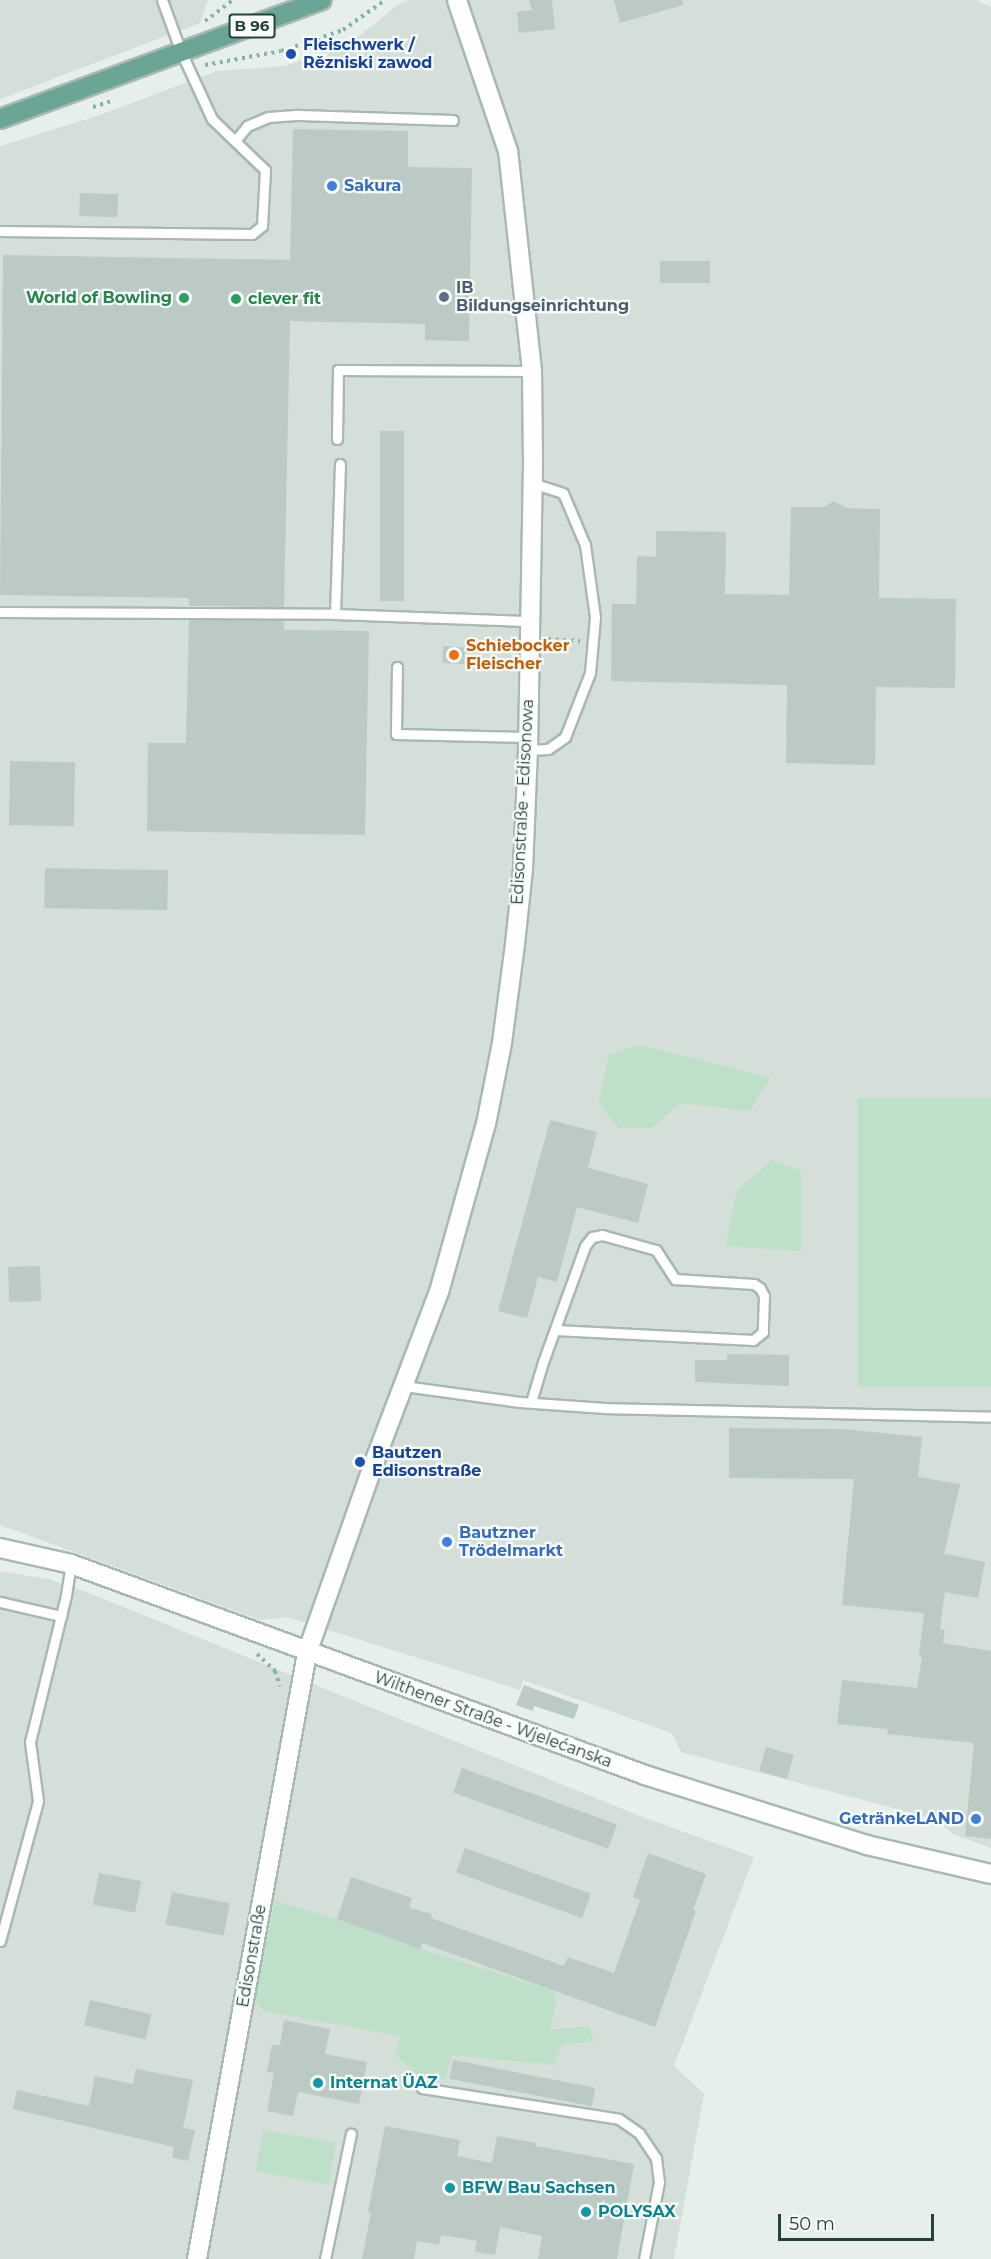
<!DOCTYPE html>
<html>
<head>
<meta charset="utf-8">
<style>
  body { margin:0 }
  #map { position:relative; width:991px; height:2259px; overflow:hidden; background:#e6efeb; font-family:Montserrat,sans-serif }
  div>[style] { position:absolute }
  .built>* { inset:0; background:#d4dfda }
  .green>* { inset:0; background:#bfe0c8; transform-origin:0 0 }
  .building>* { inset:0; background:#bbcac4; transform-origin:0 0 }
  .path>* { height:4px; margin-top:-2px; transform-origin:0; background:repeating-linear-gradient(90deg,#86b3a5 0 3px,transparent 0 7.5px) }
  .roads { filter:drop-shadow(2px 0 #a8b8b2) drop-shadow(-2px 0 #a8b8b2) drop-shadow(0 2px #a8b8b2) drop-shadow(0 -2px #a8b8b2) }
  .service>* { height:9px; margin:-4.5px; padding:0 4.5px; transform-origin:4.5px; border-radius:4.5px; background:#fff }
  .minor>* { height:18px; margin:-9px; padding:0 9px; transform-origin:9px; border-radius:9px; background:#fff }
  .secondary>* { height:18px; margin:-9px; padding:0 9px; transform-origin:9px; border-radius:9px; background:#fff }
  .primary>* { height:18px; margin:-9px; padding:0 9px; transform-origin:9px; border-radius:9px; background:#6aa596 }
  .dots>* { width:16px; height:16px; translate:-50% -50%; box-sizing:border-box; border:3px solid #f7fbf9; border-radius:50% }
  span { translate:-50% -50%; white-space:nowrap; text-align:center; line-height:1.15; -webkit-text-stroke:4.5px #f7fbf9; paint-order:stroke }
  .shield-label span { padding:2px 4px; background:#f7fbf9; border:2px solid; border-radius:4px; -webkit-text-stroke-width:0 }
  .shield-label { font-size:15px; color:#24423a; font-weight:700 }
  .transit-label { font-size:16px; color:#164399; font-weight:700 }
  .left { translate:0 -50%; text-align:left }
  .shop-label { font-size:16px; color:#366cbe; font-weight:700 }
  .right { translate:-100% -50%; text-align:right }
  .service-label { font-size:16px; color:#4e5e75; font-weight:700 }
  .leisure-label { font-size:16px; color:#27864d; font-weight:700 }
  .food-label { font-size:16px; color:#c56008; font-weight:700 }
  .street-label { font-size:16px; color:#24423a }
  .culture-label { font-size:16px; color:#0d838f; font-weight:700 }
  .scale { position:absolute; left:778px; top:2214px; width:156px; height:27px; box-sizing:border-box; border:3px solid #24423a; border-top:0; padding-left:8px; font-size:18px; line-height:21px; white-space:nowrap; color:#24423a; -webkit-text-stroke:4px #f7fbf9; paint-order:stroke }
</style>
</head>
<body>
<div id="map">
  <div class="built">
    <div style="clip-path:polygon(0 0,208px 0,200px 23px,0 99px)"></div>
    <div style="clip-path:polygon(410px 0,976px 0,991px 7px,991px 1848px,953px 1834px,935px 1819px,681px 1752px,672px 1733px,523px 1680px,520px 1690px,287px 1617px,260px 1620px,0 1525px,0 146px,97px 116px,217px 71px,285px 66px,349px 44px,399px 4px)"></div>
    <div style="clip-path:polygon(0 1571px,48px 1579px,86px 1592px,645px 1818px,754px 1857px,674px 2066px,704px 2094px,674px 2259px,0 2259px)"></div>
  </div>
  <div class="green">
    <div style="clip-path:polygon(639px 1045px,770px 1078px,750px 1111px,680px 1103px,652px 1128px,618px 1128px,599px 1102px,609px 1055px)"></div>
    <div style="left:991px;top:1098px;width:289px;height:133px;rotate:90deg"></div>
    <div style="clip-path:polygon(772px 1160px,801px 1171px,801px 1251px,726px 1246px,737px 1190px)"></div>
    <div style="clip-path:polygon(275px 1901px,337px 1919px,420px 1949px,555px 1991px,556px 2002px,550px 2030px,588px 2026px,594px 2041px,562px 2045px,554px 2065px,453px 2055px,445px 2079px,419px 2077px,395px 2053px,400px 2036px,264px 2011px,254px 1999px)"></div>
    <div style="left:263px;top:2130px;width:74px;height:42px;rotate:10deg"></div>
  </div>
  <div class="building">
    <div style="clip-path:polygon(529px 0,552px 0,555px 29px,519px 33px,517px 12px,532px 10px)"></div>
    <div style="clip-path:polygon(614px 0,682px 0,683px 5px,620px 23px)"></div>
    <div style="clip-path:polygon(293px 129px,408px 131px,408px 167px,472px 168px,469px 341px,425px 340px,425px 324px,290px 321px,284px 607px,189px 606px,189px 598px,0 595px,3px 255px,290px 260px)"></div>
    <div style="left:80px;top:193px;width:38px;height:23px;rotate:2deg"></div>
    <div style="left:660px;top:261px;width:50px;height:22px"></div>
    <div style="left:380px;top:431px;width:24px;height:170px"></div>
    <div style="clip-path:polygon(834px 501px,847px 508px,880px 509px,879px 598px,956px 599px,955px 688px,876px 687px,875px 765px,786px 763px,787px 685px,611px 681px,612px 604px,636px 604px,637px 556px,656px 557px,656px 531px,726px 532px,725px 594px,789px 595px,791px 507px,824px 507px)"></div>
    <div style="clip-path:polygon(189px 620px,284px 620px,284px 630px,369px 631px,365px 835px,147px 831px,148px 743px,186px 743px)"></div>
    <div style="left:443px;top:646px;width:22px;height:17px;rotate:3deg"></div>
    <div style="left:10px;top:761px;width:65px;height:64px;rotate:1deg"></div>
    <div style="left:45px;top:868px;width:123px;height:40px;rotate:1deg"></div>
    <div style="clip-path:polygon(550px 1120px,597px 1132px,588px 1168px,648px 1184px,638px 1223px,577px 1207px,557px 1282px,538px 1277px,527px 1318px,498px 1311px)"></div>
    <div style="left:40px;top:1266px;width:35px;height:32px;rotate:88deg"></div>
    <div style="clip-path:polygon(727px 1354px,789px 1355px,789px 1386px,695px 1382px,695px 1360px,727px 1360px)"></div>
    <div style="clip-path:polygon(729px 1428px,843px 1429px,922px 1437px,918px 1477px,960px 1484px,944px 1554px,985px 1562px,978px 1598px,945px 1592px,940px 1629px,945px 1630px,943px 1643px,991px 1651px,991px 1839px,965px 1836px,974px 1743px,887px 1734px,888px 1729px,837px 1724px,842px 1680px,917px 1688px,922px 1657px,919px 1656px,924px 1613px,842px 1605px,854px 1479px,729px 1478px)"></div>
    <div style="clip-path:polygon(524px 1685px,579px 1705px,574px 1719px,534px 1706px,533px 1711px,516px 1705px)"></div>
    <div style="left:766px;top:1747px;width:29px;height:25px;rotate:16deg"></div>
    <div style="left:462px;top:1768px;width:165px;height:26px;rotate:20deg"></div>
    <div style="left:465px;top:1848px;width:134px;height:26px;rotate:20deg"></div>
    <div style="clip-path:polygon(648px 1853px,706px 1874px,693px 1910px,696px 1911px,655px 2027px,422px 1943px,420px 1949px,337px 1919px,351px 1877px,412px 1898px,409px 1908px,432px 1914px,431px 1918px,564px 1966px,568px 1957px,614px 1973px,640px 1900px,633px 1897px)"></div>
    <div style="left:99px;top:1873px;width:43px;height:32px;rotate:11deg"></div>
    <div style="left:172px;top:1892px;width:59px;height:33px;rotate:11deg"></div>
    <div style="left:90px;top:2000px;width:63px;height:26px;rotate:13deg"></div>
    <div style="clip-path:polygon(284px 2020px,330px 2029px,325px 2054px,367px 2062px,359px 2104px,298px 2092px,293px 2116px,267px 2111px,274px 2073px,267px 2072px,272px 2045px,280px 2045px)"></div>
    <div style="left:453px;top:2060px;width:145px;height:19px;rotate:11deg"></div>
    <div style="clip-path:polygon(136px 2069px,193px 2080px,183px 2128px,195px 2130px,188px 2161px,172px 2158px,174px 2147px,13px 2109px,17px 2090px,89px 2106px,95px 2076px,133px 2084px)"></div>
    <div style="clip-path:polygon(385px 2126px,460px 2140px,457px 2156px,492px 2163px,497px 2136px,536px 2143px,535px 2146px,634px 2164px,617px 2259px,538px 2259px,542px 2236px,500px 2227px,495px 2255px,475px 2252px,477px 2241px,441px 2235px,439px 2245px,417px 2241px,414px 2259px,362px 2259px,371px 2213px,368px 2212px)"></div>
  </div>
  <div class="path">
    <div style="left:205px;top:21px;width:35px;rotate:-37deg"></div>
    <div style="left:205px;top:65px;width:77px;rotate:-10.4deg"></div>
    <div style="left:281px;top:51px;width:65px;rotate:-18.7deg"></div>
    <div style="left:343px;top:30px;width:52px;rotate:-35.5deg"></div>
    <div style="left:93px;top:107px;width:19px;rotate:-18deg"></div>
    <div style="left:548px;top:639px;width:32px;rotate:4deg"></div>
    <div style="left:257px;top:1654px;width:25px;rotate:43deg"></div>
    <div style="left:275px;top:1671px;width:16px;rotate:72deg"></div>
  </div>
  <div class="roads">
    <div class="service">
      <div style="left:235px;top:141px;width:19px;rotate:-51deg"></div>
      <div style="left:247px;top:126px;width:23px;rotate:-23deg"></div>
      <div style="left:268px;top:117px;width:31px;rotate:-4deg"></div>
      <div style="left:299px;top:115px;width:154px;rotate:1.9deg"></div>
      <div style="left:0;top:231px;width:252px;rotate:0.7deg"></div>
      <div style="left:252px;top:234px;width:13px;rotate:-39deg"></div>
      <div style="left:262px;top:226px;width:56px;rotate:-86.9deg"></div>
      <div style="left:265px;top:170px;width:74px;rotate:-136.1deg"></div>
      <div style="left:212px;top:119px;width:74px;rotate:-114.8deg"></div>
      <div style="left:181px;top:52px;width:55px;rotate:-110.1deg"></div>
      <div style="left:337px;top:439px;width:69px;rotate:-89.2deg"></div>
      <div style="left:338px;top:370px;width:194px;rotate:0.3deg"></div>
      <div style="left:340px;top:464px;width:150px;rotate:91.9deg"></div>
      <div style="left:335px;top:614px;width:195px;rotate:2.1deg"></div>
      <div style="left:0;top:612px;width:335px;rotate:0.3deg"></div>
      <div style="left:397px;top:667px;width:67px;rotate:90.9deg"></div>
      <div style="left:396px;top:734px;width:131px;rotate:1.3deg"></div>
      <div style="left:528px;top:750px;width:20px;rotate:-3deg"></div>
      <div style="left:548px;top:749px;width:21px;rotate:-35deg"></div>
      <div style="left:565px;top:737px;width:69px;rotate:-68.7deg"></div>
      <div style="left:590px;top:673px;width:56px;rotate:-84.9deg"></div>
      <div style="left:595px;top:617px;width:73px;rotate:-97.9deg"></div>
      <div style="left:585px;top:545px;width:56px;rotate:-112.9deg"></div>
      <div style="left:563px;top:493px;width:32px;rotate:-162deg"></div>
      <div style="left:404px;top:1386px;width:117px;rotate:7.9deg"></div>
      <div style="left:520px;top:1402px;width:85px;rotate:4deg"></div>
      <div style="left:605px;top:1408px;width:386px;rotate:1.3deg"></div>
      <div style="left:531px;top:1402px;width:42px;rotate:-73.3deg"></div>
      <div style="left:543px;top:1362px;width:123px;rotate:-70.1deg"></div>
      <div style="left:585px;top:1246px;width:11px;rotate:-52deg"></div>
      <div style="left:592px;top:1237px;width:10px;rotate:-11deg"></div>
      <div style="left:602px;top:1235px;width:56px;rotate:15.5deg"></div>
      <div style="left:656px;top:1250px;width:35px;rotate:57deg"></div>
      <div style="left:675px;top:1279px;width:79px;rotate:3.6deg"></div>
      <div style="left:754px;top:1284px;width:7px;rotate:34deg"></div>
      <div style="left:760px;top:1288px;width:9px;rotate:63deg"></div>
      <div style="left:764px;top:1296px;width:36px;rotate:92deg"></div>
      <div style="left:763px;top:1332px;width:13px;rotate:141deg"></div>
      <div style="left:753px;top:1340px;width:198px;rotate:-177.1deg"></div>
      <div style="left:0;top:1602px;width:63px;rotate:12.9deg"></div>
      <div style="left:0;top:1941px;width:145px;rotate:-74.8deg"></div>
      <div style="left:38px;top:1801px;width:60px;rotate:-97.7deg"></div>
      <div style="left:30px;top:1742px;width:151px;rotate:-76.2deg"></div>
      <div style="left:66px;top:1595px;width:31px;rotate:-81deg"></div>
      <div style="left:422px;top:2088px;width:199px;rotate:8.9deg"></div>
      <div style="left:619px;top:2119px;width:24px;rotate:35deg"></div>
      <div style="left:639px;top:2133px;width:30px;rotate:56deg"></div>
      <div style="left:656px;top:2158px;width:24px;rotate:83deg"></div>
      <div style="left:659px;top:2182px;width:78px;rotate:101deg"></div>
      <div style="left:325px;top:2259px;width:128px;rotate:-78.3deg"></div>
    </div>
    <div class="minor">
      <div style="left:197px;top:2259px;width:616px;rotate:-79.71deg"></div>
      <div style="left:307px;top:1653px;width:196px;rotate:-70.6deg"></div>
      <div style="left:372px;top:1468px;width:188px;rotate:-69.2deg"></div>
      <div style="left:439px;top:1292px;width:174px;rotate:-74.4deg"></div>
      <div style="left:486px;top:1124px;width:83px;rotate:-78.8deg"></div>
      <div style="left:502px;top:1043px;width:100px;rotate:-82.5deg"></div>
      <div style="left:515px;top:944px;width:75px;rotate:-83.9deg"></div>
      <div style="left:523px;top:869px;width:119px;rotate:-87.6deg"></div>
      <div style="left:528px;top:750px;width:286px;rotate:-89deg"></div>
      <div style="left:533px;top:464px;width:93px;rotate:-90.6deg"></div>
      <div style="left:532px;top:371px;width:221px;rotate:-96.2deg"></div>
      <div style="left:508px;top:151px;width:159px;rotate:-108.7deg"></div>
    </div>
    <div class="secondary">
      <div style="left:0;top:1548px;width:73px;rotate:12.7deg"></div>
      <div style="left:71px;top:1564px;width:612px;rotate:20.18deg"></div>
      <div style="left:645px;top:1775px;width:233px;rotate:17.5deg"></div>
      <div style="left:867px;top:1845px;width:127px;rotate:13.2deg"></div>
    </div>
    <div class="primary">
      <div style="left:0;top:119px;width:343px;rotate:-20.3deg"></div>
    </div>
  </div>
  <div class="dots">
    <div style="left:291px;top:54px;background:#1a4fb4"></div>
    <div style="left:332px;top:186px;background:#3f7fe0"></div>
    <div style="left:444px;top:297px;background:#5c6f8a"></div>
    <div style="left:184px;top:298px;background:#2e9e5b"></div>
    <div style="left:236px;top:299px;background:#2e9e5b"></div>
    <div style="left:454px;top:655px;background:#e8710a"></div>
    <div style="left:360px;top:1462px;background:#1a4fb4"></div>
    <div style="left:447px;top:1542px;background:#3f7fe0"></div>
    <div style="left:976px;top:1819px;background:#3f7fe0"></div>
    <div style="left:318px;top:2083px;background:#0f9aa8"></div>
    <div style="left:450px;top:2188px;background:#0f9aa8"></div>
    <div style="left:586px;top:2212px;background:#0f9aa8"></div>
  </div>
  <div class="shield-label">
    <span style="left:252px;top:26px">B 96</span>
  </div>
  <div class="transit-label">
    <span class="left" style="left:303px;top:54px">Fleischwerk /<br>Rězniski zawod</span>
    <span class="left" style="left:372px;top:1462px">Bautzen<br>Edisonstraße</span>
  </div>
  <div class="shop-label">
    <span class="left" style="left:344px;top:186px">Sakura</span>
    <span class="left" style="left:459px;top:1542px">Bautzner<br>Trödelmarkt</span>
    <span class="right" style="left:964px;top:1819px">GetränkeLAND</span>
  </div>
  <div class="service-label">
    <span class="left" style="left:456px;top:297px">IB<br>Bildungseinrichtung</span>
  </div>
  <div class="leisure-label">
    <span class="right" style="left:172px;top:298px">World of Bowling</span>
    <span class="left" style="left:248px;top:299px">clever fit</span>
  </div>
  <div class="food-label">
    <span class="left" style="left:466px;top:655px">Schiebocker<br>Fleischer</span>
  </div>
  <div class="street-label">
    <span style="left:523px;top:802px;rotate:-87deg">Edisonstraße - Edisonowa</span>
    <span style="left:493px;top:1720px;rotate:20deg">Wilthener Straße - Wjelećanska</span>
    <span style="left:252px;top:1956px;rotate:-80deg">Edisonstraße</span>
  </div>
  <div class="culture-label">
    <span class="left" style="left:330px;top:2083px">Internat ÜAZ</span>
    <span class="left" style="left:462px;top:2188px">BFW Bau Sachsen</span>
    <span class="left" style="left:598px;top:2212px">POLYSAX</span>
  </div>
  <div class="scale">50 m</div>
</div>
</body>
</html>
